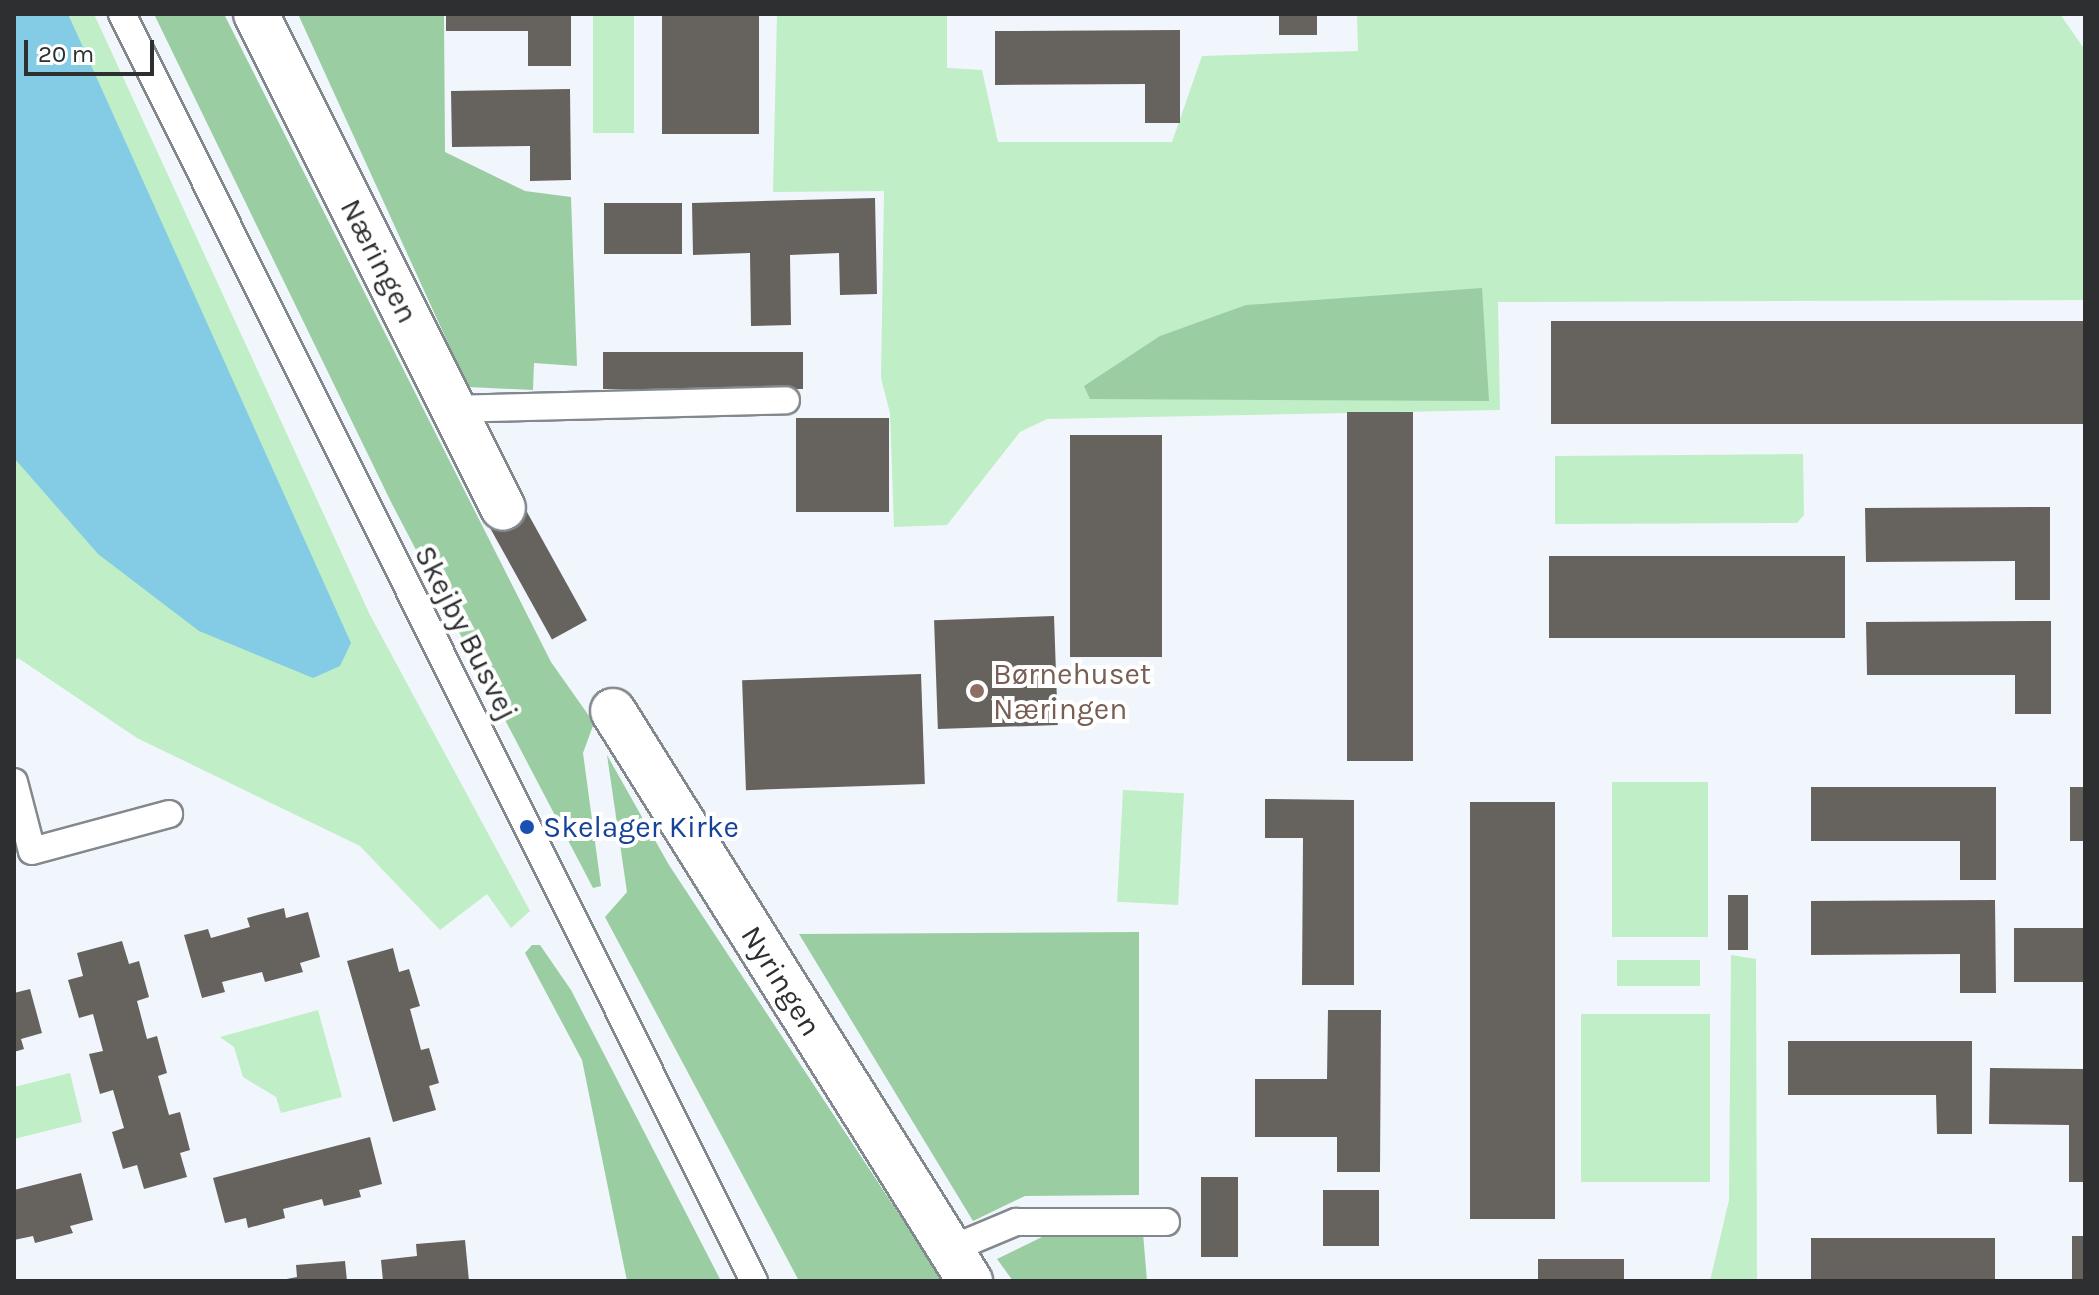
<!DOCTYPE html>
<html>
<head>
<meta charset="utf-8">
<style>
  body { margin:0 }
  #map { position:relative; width:2099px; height:1295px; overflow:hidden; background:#f1f6fc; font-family:Karla,sans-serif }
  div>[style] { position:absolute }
  .green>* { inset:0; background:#c0eec6; transform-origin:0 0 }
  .forest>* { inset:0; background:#9acda2 }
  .water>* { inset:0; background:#84cce5 }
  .building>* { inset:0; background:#66625d; transform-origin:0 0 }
  .roads { filter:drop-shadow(2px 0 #83888d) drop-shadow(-2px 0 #83888d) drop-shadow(0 2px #83888d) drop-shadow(0 -2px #83888d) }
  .service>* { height:26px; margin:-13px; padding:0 13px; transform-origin:13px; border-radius:13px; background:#fff }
  .minor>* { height:44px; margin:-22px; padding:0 22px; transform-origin:22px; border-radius:22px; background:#fff }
  .dots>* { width:22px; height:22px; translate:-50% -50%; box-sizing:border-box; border:4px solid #fff; border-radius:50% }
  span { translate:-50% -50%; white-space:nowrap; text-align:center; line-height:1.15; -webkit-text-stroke:8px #fff; paint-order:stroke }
  .street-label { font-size:30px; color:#2d2f31 }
  .education-label { font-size:30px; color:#785e54 }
  .left { translate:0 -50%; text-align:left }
  .transit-label { font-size:30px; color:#164399 }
  .frame { position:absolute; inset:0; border:16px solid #2d2f31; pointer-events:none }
  .scale { position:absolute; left:24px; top:40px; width:130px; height:36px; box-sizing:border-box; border:4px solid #2d2f31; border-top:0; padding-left:10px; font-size:24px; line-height:28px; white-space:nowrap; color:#2d2f31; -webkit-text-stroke:6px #fff; paint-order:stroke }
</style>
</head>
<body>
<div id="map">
  <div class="green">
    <div style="clip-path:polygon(14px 14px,94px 14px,370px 615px,530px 911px,511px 928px,487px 894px,440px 930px,360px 846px,137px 738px,18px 658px,14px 661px)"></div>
    <div style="left:593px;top:14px;width:41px;height:119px"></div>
    <div style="clip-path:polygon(777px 14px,947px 14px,947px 68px,982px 70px,998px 142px,1172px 142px,1202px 56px,1358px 51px,1357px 14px,2060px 14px,2085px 50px,2085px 300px,1498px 302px,1500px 410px,1047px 419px,1020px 432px,947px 525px,894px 527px,890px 413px,881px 378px,884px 191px,773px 192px)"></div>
    <div style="clip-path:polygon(1803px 454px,1804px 515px,1797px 523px,1555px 524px,1555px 456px)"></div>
    <div style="left:1708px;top:782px;width:155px;height:96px;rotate:90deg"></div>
    <div style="left:1123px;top:790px;width:61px;height:112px;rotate:3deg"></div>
    <div style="clip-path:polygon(1731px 955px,1756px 959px,1757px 1281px,1710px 1281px,1729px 1200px)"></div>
    <div style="left:1700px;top:960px;width:26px;height:83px;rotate:90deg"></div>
    <div style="clip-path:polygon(318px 1010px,342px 1097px,281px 1113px,276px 1097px,243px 1077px,234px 1047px,220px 1037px)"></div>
    <div style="left:1710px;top:1014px;width:168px;height:129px;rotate:90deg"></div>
    <div style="clip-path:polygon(70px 1073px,82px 1122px,14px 1139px,14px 1087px)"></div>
  </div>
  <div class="forest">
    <div style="clip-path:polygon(154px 14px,224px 14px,551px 662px,594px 723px,583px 753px,601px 886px,593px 888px,392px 504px)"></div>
    <div style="clip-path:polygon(298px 14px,444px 14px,445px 152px,525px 191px,571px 197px,577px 366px,534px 363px,533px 390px,468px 387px)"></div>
    <div style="clip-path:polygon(1482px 288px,1489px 401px,1090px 399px,1084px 386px,1160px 336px,1246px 305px)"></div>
    <div style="clip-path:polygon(607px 755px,669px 865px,943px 1281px,799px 1281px,605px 917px,627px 892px)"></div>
    <div style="clip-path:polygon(1139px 932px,1139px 1195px,1025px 1196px,973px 1221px,799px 934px)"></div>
    <div style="clip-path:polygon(532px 945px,540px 945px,571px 990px,721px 1281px,627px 1281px,582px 1060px,525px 953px)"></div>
    <div style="clip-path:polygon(1143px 1233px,1147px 1281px,1013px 1281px,997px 1259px,1044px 1236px)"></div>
  </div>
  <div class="water">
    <div style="clip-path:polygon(14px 14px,68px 14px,351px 643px,340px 666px,313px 678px,199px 631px,98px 554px,14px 458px)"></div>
  </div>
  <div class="building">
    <div style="clip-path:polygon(446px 14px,571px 14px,571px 66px,528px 66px,528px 31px,446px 31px)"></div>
    <div style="left:662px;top:14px;width:97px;height:120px"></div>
    <div style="left:1279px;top:14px;width:38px;height:21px"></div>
    <div style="clip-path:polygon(1180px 30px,1180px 123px,1145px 123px,1145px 84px,995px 85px,995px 31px)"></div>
    <div style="clip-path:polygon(570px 89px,571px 180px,530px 181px,530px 146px,452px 147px,451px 91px)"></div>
    <div style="clip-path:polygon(875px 198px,877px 294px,840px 295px,839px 253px,790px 255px,791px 325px,751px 326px,750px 253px,693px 255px,692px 203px)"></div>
    <div style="left:604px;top:203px;width:78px;height:51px"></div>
    <div style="left:1551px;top:321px;width:534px;height:103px"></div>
    <div style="left:603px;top:352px;width:200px;height:37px"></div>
    <div style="left:1413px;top:412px;width:349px;height:66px;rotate:90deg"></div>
    <div style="left:889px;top:418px;width:94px;height:93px;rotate:90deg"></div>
    <div style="left:1162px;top:435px;width:222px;height:92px;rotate:90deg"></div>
    <div style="left:522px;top:503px;width:134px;height:40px;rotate:61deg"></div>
    <div style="clip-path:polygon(2050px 507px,2050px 600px,2015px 600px,2015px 561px,1866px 562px,1865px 508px)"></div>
    <div style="left:1549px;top:556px;width:296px;height:82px"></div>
    <div style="left:1054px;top:616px;width:109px;height:120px;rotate:88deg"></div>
    <div style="clip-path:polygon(2051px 621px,2051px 714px,2015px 714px,2015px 675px,1867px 675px,1866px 622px)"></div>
    <div style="left:921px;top:674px;width:110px;height:179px;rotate:88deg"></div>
    <div style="clip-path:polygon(1811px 787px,1996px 787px,1996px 880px,1960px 880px,1960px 841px,1811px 841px)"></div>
    <div style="left:2070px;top:787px;width:15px;height:54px"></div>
    <div style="clip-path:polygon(1265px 799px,1354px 800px,1354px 985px,1302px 985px,1303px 838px,1265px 838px)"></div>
    <div style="left:1470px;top:802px;width:85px;height:417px"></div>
    <div style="left:1728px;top:895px;width:20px;height:55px"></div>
    <div style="clip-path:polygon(1995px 900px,1996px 993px,1960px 993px,1960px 954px,1811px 955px,1811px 901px)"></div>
    <div style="clip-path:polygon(284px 908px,286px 918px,308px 912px,320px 957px,300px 963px,303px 972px,265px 982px,262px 972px,222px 982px,225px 992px,202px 998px,184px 935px,208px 929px,211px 938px,250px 927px,247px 918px)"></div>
    <div style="left:2014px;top:928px;width:71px;height:54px"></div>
    <div style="clip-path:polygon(122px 941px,129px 964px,139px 961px,149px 997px,137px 1001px,147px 1039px,157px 1036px,167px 1073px,158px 1076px,169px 1115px,180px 1112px,190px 1150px,180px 1153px,187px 1177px,144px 1189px,137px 1165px,123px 1169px,112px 1132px,124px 1128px,113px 1090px,100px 1094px,89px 1054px,103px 1051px,93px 1014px,79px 1018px,68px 980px,83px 976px,77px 953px)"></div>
    <div style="clip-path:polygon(393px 948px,399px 972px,409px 969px,420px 1006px,410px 1009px,421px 1050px,429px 1048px,439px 1083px,429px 1086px,436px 1110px,393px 1122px,347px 961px)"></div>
    <div style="clip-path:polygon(30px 989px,42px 1033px,21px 1039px,24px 1049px,14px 1052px,14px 993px)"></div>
    <div style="clip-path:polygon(1328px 1010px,1381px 1010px,1380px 1172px,1337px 1172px,1337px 1137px,1255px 1137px,1255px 1079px,1327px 1079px)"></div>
    <div style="clip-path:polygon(1788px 1041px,1972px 1041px,1972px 1134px,1937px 1134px,1936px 1095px,1788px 1095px)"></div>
    <div style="clip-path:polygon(1990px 1068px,2085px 1069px,2085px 1182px,2069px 1182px,2069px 1125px,1989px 1124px)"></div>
    <div style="clip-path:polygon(370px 1137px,382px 1184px,359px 1190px,361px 1197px,324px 1206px,322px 1199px,283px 1209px,285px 1218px,248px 1228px,246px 1218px,225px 1223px,213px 1178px)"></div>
    <div style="clip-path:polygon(81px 1173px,93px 1220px,70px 1226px,73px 1233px,35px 1243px,33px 1236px,14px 1240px,14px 1190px)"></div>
    <div style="left:1201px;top:1177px;width:37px;height:80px"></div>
    <div style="left:1323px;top:1190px;width:56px;height:56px"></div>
    <div style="left:2072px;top:1236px;width:13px;height:45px"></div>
    <div style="left:1811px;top:1238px;width:184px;height:43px"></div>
    <div style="clip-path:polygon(465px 1240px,469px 1281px,383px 1281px,381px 1260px,417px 1256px,416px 1244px)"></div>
    <div style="left:1538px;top:1259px;width:86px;height:22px"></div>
    <div style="clip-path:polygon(345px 1261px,347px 1281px,276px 1281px,297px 1277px,296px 1265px)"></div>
  </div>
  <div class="roads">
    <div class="service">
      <div style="left:122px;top:14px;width:1416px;rotate:63.49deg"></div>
      <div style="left:453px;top:409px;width:333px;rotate:-1.5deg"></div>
      <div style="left:14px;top:782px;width:71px;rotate:75.4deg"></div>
      <div style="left:32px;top:851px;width:142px;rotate:-15.1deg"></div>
      <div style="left:949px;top:1250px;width:73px;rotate:-22.7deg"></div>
      <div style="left:1016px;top:1222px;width:150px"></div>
    </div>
    <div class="minor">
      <div style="left:256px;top:14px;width:552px;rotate:63.43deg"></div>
      <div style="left:613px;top:711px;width:673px;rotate:57.94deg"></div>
    </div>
  </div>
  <div class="dots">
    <div style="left:977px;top:691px;background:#8d6e63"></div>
    <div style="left:527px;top:827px;background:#1a4fb4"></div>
  </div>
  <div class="street-label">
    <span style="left:379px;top:261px;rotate:63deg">Næringen</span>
    <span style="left:466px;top:633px;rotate:63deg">Skejby Busvej</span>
    <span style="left:781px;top:981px;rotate:58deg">Nyringen</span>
  </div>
  <div class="education-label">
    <span class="left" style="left:993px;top:691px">Børnehuset<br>Næringen</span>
  </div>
  <div class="transit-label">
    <span class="left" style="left:543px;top:827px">Skelager Kirke</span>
  </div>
  <div class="frame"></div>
  <div class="scale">20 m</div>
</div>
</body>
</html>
